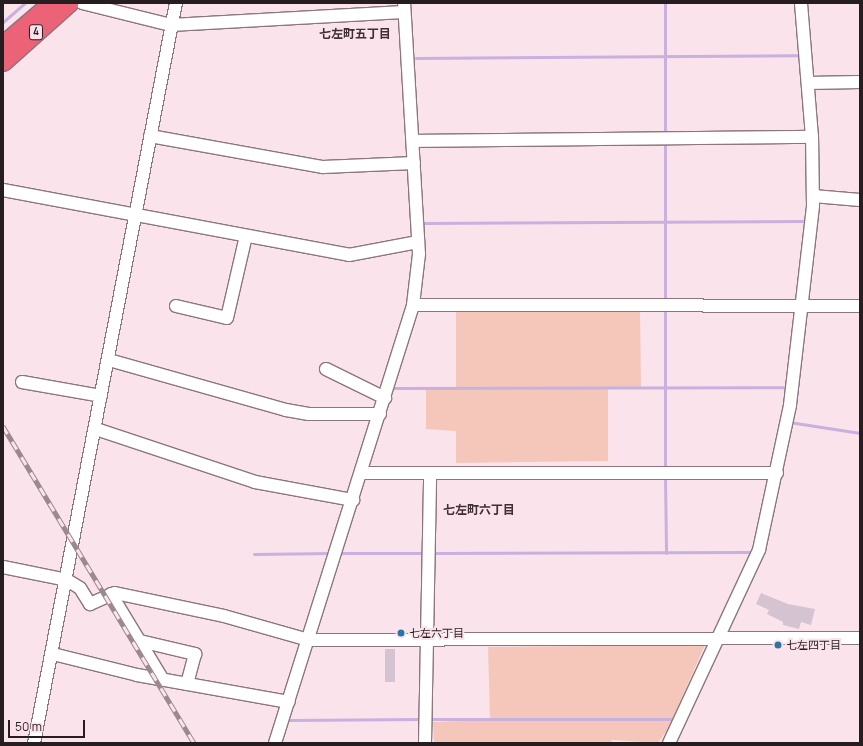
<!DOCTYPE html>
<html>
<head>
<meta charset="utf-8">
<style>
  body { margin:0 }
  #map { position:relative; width:863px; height:746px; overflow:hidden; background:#fbe3ec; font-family:Manrope,"Noto Sans JP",sans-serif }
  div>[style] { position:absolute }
  .green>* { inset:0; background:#f5c7ba }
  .stream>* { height:3px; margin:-1.5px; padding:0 1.5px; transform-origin:1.5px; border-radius:1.5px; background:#c8b0df }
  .building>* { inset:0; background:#d5c3d2; transform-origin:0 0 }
  .roads { filter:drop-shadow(1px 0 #8b767e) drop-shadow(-1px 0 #8b767e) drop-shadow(0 1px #8b767e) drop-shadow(0 -1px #8b767e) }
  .minor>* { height:12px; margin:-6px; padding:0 6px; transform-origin:6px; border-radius:6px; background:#fff }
  .highway>* { height:17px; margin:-8.5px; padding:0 8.5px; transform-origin:8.5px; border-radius:8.5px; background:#ec6277 }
  .rail>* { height:4.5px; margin-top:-2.25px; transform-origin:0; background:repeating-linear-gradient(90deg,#fbe3ec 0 9px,#9b8990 0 18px); box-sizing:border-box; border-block:1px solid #9b8990 }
  .dots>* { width:11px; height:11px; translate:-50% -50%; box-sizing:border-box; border:2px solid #fbe3ec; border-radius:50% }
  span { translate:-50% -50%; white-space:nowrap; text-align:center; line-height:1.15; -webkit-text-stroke:4px #fbe3ec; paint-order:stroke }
  .shield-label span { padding:1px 3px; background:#fbe3ec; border:1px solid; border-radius:3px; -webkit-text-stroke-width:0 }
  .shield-label { font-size:10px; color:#261d21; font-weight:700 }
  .poi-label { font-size:11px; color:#261d21 }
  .left { translate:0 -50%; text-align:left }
  .neighbourhood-label { font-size:12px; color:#402e35; font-weight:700 }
  .frame { position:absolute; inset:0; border:4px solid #261d21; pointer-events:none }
  .scale { position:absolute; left:8px; top:720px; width:77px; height:18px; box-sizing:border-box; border:2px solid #261d21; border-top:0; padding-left:5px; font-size:12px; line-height:14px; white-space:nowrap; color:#261d21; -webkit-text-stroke:3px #fbe3ec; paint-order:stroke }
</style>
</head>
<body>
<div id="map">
  <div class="green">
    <div style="clip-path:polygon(456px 312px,640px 312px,641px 387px,608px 388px,608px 461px,456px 463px,456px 431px,426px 429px,426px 389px,456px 388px)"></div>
    <div style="clip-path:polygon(705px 645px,668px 729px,658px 743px,612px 740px,611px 743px,434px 743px,433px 722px,490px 720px,488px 647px)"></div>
  </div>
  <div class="stream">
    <div style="left:665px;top:3px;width:132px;rotate:90deg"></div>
    <div style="left:3px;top:22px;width:29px;rotate:-41deg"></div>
    <div style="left:416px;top:58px;width:382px;rotate:-0.4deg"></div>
    <div style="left:665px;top:141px;width:162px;rotate:90deg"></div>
    <div style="left:424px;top:223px;width:381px;rotate:-0.3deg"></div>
    <div style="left:665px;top:309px;width:162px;rotate:90deg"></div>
    <div style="left:394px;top:388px;width:391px;rotate:-0.1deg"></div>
    <div style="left:789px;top:422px;width:72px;rotate:8.8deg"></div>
    <div style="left:665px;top:477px;width:76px;rotate:89.2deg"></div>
    <div style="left:338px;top:553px;width:89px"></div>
    <div style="left:432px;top:553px;width:318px;rotate:-0.2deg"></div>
    <div style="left:254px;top:554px;width:79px;rotate:-0.7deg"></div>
    <div style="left:428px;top:719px;width:246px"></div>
    <div style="left:289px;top:720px;width:134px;rotate:-0.4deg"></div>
  </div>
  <div class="building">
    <div style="clip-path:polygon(761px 593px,788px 604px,815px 609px,811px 625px,801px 622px,799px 629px,783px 625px,783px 622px,767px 614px,769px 610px,756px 604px)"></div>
    <div style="left:385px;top:649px;width:10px;height:33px"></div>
  </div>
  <div class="roads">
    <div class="minor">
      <div style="left:82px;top:3px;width:92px;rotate:13.9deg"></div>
      <div style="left:171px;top:25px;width:233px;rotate:-3.2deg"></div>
      <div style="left:808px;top:83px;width:52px;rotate:-1.1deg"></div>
      <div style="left:150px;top:136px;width:176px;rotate:10.2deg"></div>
      <div style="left:323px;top:167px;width:91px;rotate:-2.5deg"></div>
      <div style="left:413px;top:141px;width:399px;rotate:-0.6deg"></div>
      <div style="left:3px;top:190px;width:352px;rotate:10.6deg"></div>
      <div style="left:349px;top:255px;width:70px;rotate:-10.7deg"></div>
      <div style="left:813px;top:196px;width:47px;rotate:4.9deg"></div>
      <div style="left:413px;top:305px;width:447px;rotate:0.1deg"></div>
      <div style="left:176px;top:306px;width:52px;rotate:13.2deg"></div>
      <div style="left:227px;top:318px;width:84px;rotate:-77deg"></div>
      <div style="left:109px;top:360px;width:184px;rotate:15.8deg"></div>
      <div style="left:286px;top:410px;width:23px;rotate:10deg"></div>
      <div style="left:309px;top:414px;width:71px"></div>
      <div style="left:326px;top:369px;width:66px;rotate:26.2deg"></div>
      <div style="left:22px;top:382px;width:80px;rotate:10deg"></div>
      <div style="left:96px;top:429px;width:168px;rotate:18.4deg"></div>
      <div style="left:255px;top:482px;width:100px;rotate:10.4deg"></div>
      <div style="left:361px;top:473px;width:416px"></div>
      <div style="left:3px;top:567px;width:65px;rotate:11.5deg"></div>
      <div style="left:67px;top:580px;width:15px;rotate:32deg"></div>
      <div style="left:80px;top:588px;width:19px;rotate:58deg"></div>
      <div style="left:90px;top:604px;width:27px;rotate:-24deg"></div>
      <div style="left:115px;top:593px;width:111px;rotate:11.9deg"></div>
      <div style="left:224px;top:616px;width:88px;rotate:15.8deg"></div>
      <div style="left:309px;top:640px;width:551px;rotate:-0.21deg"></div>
      <div style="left:111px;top:594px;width:100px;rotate:58.8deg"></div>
      <div style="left:140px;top:641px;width:57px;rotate:13.3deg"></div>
      <div style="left:195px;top:654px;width:31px;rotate:105deg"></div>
      <div style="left:53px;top:654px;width:87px;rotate:14deg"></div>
      <div style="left:137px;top:675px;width:154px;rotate:10.1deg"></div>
      <div style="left:34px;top:743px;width:754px;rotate:-79.14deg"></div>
      <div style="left:275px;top:743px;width:459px;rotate:-72.5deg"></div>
      <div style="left:413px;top:305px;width:51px;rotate:-83.3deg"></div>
      <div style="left:419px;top:254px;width:251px;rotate:-93.4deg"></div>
      <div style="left:425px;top:743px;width:269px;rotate:-88.9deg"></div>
      <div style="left:669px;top:743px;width:213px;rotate:-65deg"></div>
      <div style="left:759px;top:550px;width:148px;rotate:-77.9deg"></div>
      <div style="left:790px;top:405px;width:200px;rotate:-83.4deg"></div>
      <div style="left:813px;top:206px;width:69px;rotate:-90.8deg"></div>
      <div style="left:812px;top:137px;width:134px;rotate:-94.7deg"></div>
    </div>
    <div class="highway">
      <div style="left:3px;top:44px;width:63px;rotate:-40.5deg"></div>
      <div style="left:3px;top:62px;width:89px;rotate:-41.8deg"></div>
    </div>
  </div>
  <div class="rail">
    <div style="left:3px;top:426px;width:370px;rotate:58.9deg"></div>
  </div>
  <div class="dots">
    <div style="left:401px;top:633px;background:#2975a8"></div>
    <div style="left:778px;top:645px;background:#2975a8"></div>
  </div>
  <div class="shield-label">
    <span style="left:36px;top:32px">4</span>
  </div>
  <div class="poi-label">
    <span class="left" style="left:409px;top:633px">七左六丁目</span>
    <span class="left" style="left:786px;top:645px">七左四丁目</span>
  </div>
  <div class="neighbourhood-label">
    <span style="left:355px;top:34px">七左町五丁目</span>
    <span style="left:479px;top:510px">七左町六丁目</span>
  </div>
  <div class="frame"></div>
  <div class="scale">50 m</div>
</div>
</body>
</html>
